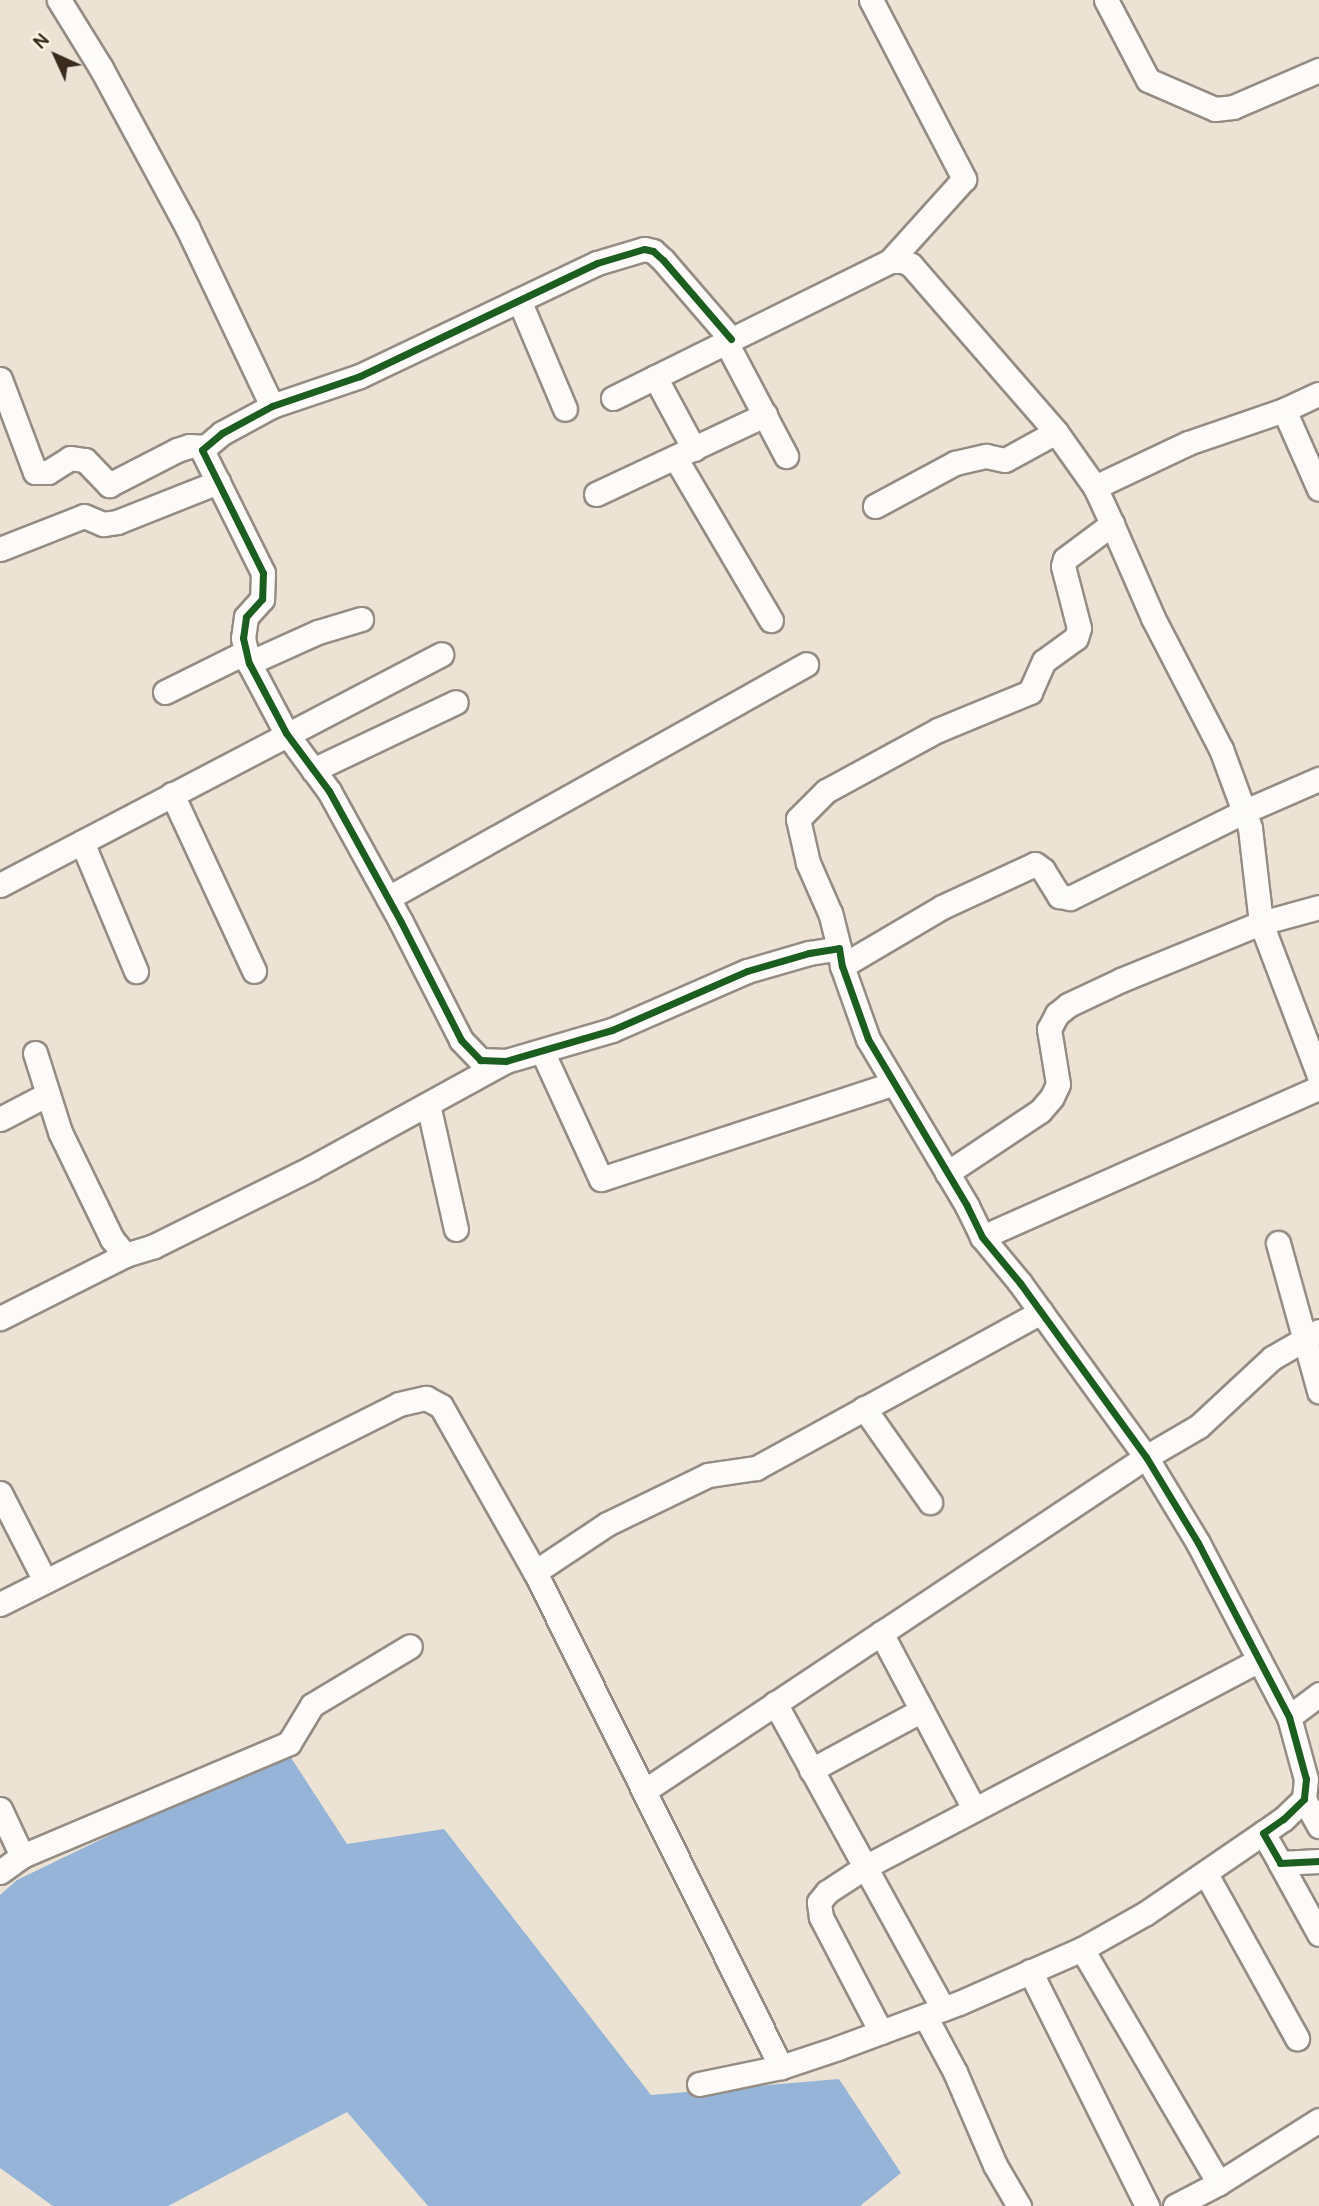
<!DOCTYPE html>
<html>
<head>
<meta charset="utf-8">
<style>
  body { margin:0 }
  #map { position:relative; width:1319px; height:2206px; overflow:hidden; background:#ece3d5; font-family:Pangolin,sans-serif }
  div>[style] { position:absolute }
  .water>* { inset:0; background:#96b4d8 }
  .roads { filter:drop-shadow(2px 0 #958d84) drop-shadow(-2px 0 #958d84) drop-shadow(0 2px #958d84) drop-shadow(0 -2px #958d84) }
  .minor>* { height:23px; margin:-11.5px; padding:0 11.5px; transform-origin:11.5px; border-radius:11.5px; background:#fcfbf9 }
  .cycleway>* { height:7px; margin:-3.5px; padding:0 3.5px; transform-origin:3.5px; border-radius:3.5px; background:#1b5e20 }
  span { translate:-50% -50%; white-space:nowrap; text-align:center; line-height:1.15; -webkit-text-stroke:7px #fcf5e5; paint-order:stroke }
  .north { position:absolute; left:21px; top:21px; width:70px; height:70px; -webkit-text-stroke:5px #fcf5e5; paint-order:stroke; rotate:315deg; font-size:19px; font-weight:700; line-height:28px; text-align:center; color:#3b2a1e }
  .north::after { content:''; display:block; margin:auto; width:24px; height:32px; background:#3b2a1e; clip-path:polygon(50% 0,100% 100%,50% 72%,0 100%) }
</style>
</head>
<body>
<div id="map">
  <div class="water">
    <div style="clip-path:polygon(286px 1750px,347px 1844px,444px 1829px,651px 2095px,839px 2079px,901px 2173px,860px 2206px,428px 2206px,347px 2112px,168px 2206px,53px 2206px,0 2168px,0 1895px,17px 1880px)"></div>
  </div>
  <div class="roads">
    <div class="minor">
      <div style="left:59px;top:0;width:80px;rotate:58.3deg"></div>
      <div style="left:101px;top:68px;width:181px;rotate:61.6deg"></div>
      <div style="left:187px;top:227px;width:198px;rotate:64.6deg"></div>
      <div style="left:871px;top:0;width:202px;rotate:62.5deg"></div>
      <div style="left:964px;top:179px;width:110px;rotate:132.1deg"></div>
      <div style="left:1106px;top:0;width:90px;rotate:62.3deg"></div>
      <div style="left:1148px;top:80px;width:73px;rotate:23.4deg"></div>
      <div style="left:1215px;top:109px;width:18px;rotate:-6deg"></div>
      <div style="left:1233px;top:107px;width:94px;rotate:-23.3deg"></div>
      <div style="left:519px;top:300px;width:118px;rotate:67.1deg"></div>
      <div style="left:731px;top:339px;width:104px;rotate:-130.7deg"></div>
      <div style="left:663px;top:260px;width:13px;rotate:-138deg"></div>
      <div style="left:653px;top:251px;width:9px;rotate:-167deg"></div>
      <div style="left:644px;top:249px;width:49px;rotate:163.4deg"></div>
      <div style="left:597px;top:263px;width:263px;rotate:154.5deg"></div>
      <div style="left:360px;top:376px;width:93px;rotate:161.2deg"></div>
      <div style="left:272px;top:406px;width:57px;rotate:151.6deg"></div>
      <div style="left:222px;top:433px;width:26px;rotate:140deg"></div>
      <div style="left:202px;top:450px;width:137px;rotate:63.6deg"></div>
      <div style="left:263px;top:573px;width:26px;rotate:92deg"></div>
      <div style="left:262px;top:599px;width:24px;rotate:132deg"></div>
      <div style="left:246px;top:617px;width:21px;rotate:98deg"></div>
      <div style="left:243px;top:638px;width:26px;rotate:77deg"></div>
      <div style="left:249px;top:663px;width:79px;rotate:62.1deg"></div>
      <div style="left:286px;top:733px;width:72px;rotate:53.4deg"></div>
      <div style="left:329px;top:791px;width:149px;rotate:61.2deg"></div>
      <div style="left:401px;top:922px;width:132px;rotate:63deg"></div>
      <div style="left:461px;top:1040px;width:28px;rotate:46deg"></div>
      <div style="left:480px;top:1060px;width:26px;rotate:2deg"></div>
      <div style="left:506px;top:1061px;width:110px;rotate:-16.3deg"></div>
      <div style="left:612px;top:1030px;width:147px;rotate:-23.6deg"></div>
      <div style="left:747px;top:971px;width:65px;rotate:-16.2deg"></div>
      <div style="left:809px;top:953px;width:30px;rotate:-9deg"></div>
      <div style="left:839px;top:948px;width:18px;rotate:81deg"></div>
      <div style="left:842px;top:966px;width:77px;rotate:70.4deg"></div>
      <div style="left:868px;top:1039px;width:194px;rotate:59.3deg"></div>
      <div style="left:967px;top:1206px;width:34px;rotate:64deg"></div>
      <div style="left:982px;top:1237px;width:60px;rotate:50.4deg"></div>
      <div style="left:1020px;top:1283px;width:215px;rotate:54.1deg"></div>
      <div style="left:1146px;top:1457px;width:100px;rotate:58.8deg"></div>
      <div style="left:1198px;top:1543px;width:196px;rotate:62.4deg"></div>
      <div style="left:1289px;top:1717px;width:64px;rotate:74.7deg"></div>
      <div style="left:1306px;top:1779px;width:20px;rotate:96deg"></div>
      <div style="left:1304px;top:1799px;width:29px;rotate:136deg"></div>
      <div style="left:1283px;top:1819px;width:24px;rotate:145deg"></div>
      <div style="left:1263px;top:1833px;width:34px;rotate:60deg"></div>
      <div style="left:1280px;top:1863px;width:39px;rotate:-3deg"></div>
      <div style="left:726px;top:342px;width:129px;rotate:62.2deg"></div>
      <div style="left:655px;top:377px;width:82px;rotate:61.6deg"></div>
      <div style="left:0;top:379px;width:99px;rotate:69.4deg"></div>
      <div style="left:35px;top:472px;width:13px"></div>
      <div style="left:48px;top:472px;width:26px;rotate:-32deg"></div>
      <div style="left:70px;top:458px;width:15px;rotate:8deg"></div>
      <div style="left:85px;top:460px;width:35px;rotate:46deg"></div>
      <div style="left:109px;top:485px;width:76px;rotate:-27.2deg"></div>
      <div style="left:177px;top:450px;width:13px;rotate:-18deg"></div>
      <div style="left:189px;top:446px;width:17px;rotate:3deg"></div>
      <div style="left:613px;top:398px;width:309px;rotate:-26.3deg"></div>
      <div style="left:890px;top:261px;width:13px"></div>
      <div style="left:903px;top:261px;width:9px;rotate:27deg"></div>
      <div style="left:911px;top:265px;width:221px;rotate:49deg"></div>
      <div style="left:1284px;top:410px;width:86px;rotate:66.1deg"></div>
      <div style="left:676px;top:459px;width:187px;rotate:59.5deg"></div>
      <div style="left:1095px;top:487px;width:103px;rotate:-25.3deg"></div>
      <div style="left:1188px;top:443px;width:102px;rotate:-19deg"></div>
      <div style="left:1284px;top:410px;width:38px;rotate:-25deg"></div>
      <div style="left:596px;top:494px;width:187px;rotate:-25.1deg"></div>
      <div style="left:875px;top:506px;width:91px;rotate:-28.3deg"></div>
      <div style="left:955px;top:463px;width:32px;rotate:-13deg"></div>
      <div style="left:986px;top:456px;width:19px;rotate:12deg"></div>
      <div style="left:1005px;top:460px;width:58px;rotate:-28.8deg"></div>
      <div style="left:1056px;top:432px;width:67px;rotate:54.7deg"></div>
      <div style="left:1095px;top:487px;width:41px;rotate:65.3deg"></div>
      <div style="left:0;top:549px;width:90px;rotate:-21.4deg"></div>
      <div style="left:84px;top:516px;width:21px;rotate:23deg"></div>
      <div style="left:103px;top:524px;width:14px;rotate:-8deg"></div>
      <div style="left:117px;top:522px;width:109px;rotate:-21.6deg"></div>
      <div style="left:249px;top:663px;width:76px;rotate:-24.2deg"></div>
      <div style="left:318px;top:632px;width:45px;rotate:-16.8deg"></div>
      <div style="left:165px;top:692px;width:90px;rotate:-26.3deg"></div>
      <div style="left:313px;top:770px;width:158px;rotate:-25.4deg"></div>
      <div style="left:172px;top:794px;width:195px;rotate:65.1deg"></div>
      <div style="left:82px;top:842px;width:140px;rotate:67.3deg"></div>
      <div style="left:0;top:885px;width:498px;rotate:-27.6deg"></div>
      <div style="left:388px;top:898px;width:479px;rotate:-29.2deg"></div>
      <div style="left:839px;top:948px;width:36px;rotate:-104deg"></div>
      <div style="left:830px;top:913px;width:55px;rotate:-113.7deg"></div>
      <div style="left:808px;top:863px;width:45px;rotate:-102.8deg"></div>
      <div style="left:798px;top:819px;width:40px;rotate:-45deg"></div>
      <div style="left:826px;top:791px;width:128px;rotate:-28.6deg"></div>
      <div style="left:938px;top:730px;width:100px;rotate:-22.4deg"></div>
      <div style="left:1030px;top:692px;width:34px;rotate:-66deg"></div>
      <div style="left:1044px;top:661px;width:39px;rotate:-36deg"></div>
      <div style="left:1076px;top:638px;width:10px;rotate:-73deg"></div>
      <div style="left:1079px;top:628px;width:64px;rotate:-104.5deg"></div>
      <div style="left:1063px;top:566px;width:7px;rotate:-74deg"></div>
      <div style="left:1065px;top:559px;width:59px;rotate:-36.7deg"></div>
      <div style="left:1112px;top:524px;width:103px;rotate:66.4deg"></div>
      <div style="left:1153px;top:618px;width:148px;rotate:62.6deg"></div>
      <div style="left:1221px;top:749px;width:84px;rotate:69.8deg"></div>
      <div style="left:1250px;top:828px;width:96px;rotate:83.4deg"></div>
      <div style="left:1261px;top:923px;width:164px;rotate:69.2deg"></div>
      <div style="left:842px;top:966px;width:116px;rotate:-30.5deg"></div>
      <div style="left:942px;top:907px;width:102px;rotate:-24.8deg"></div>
      <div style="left:1035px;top:864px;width:10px;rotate:37deg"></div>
      <div style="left:1043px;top:870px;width:31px;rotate:58deg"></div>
      <div style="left:1059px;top:896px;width:11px;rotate:10deg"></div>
      <div style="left:1070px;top:898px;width:193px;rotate:-26.4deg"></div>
      <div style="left:1243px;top:812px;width:83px;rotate:-23.5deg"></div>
      <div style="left:542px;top:1051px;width:141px;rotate:65.3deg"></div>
      <div style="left:601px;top:1179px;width:308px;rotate:-18.1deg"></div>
      <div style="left:35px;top:1053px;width:83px;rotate:72.4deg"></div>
      <div style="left:60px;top:1132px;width:119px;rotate:64.1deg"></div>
      <div style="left:112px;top:1239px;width:21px;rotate:51deg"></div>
      <div style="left:125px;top:1255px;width:30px;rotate:-17deg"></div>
      <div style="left:154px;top:1246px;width:175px;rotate:-26.4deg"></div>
      <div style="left:311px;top:1168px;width:222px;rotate:-28.8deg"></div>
      <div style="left:428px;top:1104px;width:128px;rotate:77.4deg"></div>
      <div style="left:0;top:1119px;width:54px;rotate:-27.5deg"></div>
      <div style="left:947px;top:1173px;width:112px;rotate:-33.7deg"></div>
      <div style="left:1040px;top:1111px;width:18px;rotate:-49deg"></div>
      <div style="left:1052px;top:1097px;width:14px;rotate:-65deg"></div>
      <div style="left:1058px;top:1084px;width:56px;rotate:-99.3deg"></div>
      <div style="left:1049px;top:1029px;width:17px;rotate:-62deg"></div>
      <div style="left:1057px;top:1014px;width:14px;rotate:-39deg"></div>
      <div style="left:1068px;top:1005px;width:59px;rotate:-25.3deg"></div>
      <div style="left:1121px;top:980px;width:151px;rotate:-22.2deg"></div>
      <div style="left:1261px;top:923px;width:60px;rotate:-15.4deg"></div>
      <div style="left:982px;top:1237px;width:368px;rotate:-23.9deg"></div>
      <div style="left:1278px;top:1243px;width:154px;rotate:74.5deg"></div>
      <div style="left:0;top:1318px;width:140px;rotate:-26.7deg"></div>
      <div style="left:864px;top:1408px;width:115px;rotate:54.9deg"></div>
      <div style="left:0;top:1493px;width:99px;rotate:62.9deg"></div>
      <div style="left:535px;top:1572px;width:87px;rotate:-33.7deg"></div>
      <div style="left:607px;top:1524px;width:112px;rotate:-25.9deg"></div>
      <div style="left:708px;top:1475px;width:49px;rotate:-8.3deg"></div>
      <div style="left:756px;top:1468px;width:325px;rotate:-28.7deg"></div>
      <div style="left:0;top:1604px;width:446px;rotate:-26.6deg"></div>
      <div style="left:399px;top:1404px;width:28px;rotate:-13deg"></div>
      <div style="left:426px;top:1398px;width:17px;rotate:28deg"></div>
      <div style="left:441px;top:1406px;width:191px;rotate:60.5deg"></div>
      <div style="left:535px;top:1572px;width:553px;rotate:63.57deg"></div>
      <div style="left:881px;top:1633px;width:199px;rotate:62.1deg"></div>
      <div style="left:775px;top:1703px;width:349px;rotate:61.2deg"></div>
      <div style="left:1289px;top:1717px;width:38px;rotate:-37deg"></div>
      <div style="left:811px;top:1770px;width:126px;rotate:-28.4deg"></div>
      <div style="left:644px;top:1791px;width:603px;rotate:-33.64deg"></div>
      <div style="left:1146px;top:1457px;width:61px;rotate:-30.3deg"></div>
      <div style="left:1199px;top:1426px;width:100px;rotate:-43deg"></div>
      <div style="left:1272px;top:1358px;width:54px;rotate:-29.9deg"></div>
      <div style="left:1304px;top:1799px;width:31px;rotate:61deg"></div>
      <div style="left:0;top:1809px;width:52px;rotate:64.9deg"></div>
      <div style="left:22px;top:1856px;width:290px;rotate:-22.9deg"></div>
      <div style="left:289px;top:1743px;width:44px;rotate:-58.8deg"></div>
      <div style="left:312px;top:1705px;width:114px;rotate:-31deg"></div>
      <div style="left:1280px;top:1863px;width:81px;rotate:61.2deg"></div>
      <div style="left:0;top:1872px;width:27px;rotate:-36deg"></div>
      <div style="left:1206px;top:1874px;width:188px;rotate:61deg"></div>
      <div style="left:1082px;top:1949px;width:271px;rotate:59.7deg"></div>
      <div style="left:1030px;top:1971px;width:263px;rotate:63.5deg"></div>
      <div style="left:925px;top:2016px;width:64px;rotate:61.8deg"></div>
      <div style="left:955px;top:2072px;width:101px;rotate:66.7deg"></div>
      <div style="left:995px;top:2165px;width:48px;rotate:59.7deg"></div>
      <div style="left:881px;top:2032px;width:130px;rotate:-117.6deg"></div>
      <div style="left:821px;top:1917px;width:15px;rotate:-98deg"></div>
      <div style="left:819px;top:1902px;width:13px;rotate:-51deg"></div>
      <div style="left:827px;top:1892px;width:45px;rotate:-33.3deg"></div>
      <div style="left:865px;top:1867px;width:445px;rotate:-27.7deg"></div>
      <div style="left:699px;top:2084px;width:84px;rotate:-11.7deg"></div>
      <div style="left:781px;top:2067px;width:60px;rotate:-18.4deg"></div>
      <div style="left:838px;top:2048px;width:129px;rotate:-20.4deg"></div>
      <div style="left:959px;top:2003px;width:134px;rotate:-23.7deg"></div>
      <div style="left:1082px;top:1949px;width:73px;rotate:-29.4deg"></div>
      <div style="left:1146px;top:1913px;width:142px;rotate:-34.4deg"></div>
      <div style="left:1175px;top:2206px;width:50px;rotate:-27.6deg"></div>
      <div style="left:1219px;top:2183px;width:118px;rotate:-32.2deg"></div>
    </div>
  </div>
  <div class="cycleway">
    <div style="left:731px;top:339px;width:104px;rotate:-130.7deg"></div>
    <div style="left:663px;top:260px;width:13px;rotate:-138deg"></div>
    <div style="left:653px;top:251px;width:9px;rotate:-167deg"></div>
    <div style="left:644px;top:249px;width:49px;rotate:163.4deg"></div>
    <div style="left:597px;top:263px;width:263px;rotate:154.5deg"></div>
    <div style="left:360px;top:376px;width:93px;rotate:161.2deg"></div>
    <div style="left:272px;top:406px;width:57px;rotate:151.6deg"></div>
    <div style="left:222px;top:433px;width:26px;rotate:140deg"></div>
    <div style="left:202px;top:450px;width:137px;rotate:63.6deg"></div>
    <div style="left:263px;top:573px;width:26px;rotate:92deg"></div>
    <div style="left:262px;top:599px;width:24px;rotate:132deg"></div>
    <div style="left:246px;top:617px;width:21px;rotate:98deg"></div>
    <div style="left:243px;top:638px;width:26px;rotate:77deg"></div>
    <div style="left:249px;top:663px;width:79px;rotate:62.1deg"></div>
    <div style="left:286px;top:733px;width:72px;rotate:53.4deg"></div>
    <div style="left:329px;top:791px;width:149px;rotate:61.2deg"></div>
    <div style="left:401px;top:922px;width:132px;rotate:63deg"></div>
    <div style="left:461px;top:1040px;width:28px;rotate:46deg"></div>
    <div style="left:480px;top:1060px;width:26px;rotate:2deg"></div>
    <div style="left:506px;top:1061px;width:110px;rotate:-16.3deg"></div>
    <div style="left:612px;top:1030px;width:147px;rotate:-23.6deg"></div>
    <div style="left:747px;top:971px;width:65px;rotate:-16.2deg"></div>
    <div style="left:809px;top:953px;width:30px;rotate:-9deg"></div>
    <div style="left:839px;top:948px;width:18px;rotate:81deg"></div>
    <div style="left:842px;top:966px;width:77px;rotate:70.4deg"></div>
    <div style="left:868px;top:1039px;width:194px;rotate:59.3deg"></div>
    <div style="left:967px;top:1206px;width:34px;rotate:64deg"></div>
    <div style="left:982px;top:1237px;width:60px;rotate:50.4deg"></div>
    <div style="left:1020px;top:1283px;width:215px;rotate:54.1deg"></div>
    <div style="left:1146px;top:1457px;width:100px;rotate:58.8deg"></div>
    <div style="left:1198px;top:1543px;width:196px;rotate:62.4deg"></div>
    <div style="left:1289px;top:1717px;width:64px;rotate:74.7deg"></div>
    <div style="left:1306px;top:1779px;width:20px;rotate:96deg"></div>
    <div style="left:1304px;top:1799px;width:29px;rotate:136deg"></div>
    <div style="left:1283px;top:1819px;width:24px;rotate:145deg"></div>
    <div style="left:1263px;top:1833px;width:34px;rotate:60deg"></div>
    <div style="left:1280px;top:1863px;width:39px;rotate:-3deg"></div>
  </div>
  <div class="north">N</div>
</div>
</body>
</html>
